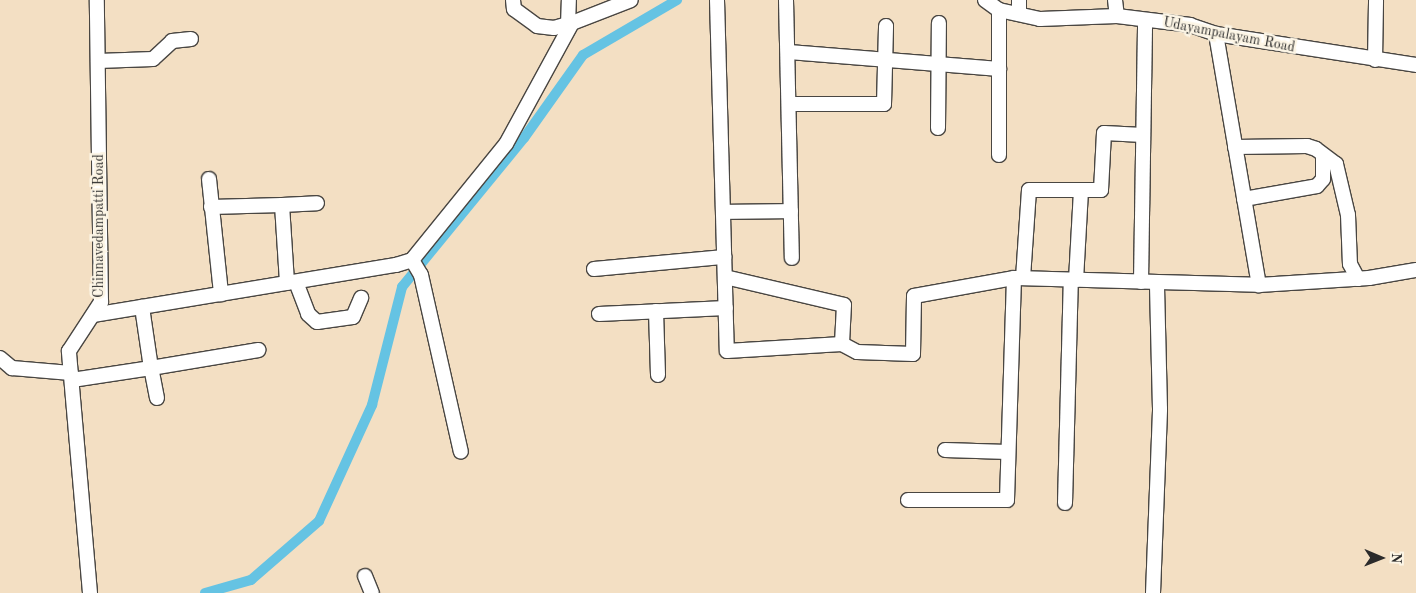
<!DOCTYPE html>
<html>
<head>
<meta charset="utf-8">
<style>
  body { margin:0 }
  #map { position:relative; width:1416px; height:593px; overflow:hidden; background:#f3dfc3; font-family:"Old Standard TT",serif }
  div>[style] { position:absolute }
  .canal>* { height:10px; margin:-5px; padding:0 5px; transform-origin:5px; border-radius:5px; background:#65c3e3 }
  .roads { filter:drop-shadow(1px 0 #494642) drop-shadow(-1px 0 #494642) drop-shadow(0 1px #494642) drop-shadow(0 -1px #494642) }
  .minor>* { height:14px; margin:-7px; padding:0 7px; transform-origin:7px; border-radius:7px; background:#fff }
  span { translate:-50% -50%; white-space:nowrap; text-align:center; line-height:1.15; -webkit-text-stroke:5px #fcf5e5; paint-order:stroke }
  .street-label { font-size:14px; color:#2b2b2b }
  .north { position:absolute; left:1356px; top:533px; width:50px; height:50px; -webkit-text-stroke:4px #fcf5e5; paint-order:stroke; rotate:91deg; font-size:14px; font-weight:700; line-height:20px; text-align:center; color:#2b2b2b }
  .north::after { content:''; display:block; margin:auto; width:18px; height:22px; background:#2b2b2b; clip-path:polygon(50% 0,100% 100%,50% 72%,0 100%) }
</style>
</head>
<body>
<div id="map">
  <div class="canal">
    <div style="left:205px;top:593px;width:48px;rotate:-15.8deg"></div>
    <div style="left:251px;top:580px;width:90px;rotate:-40.9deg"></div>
    <div style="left:319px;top:521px;width:128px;rotate:-65.4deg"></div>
    <div style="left:372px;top:405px;width:122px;rotate:-75.7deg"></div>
    <div style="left:402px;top:287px;width:193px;rotate:-50.7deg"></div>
    <div style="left:524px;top:138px;width:102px;rotate:-54.6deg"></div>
    <div style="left:583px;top:55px;width:109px;rotate:-30.3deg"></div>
  </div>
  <div class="roads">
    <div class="minor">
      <div style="left:513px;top:0;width:9px;rotate:84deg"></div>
      <div style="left:514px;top:9px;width:29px;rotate:36deg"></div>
      <div style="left:537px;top:26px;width:17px;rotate:7deg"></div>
      <div style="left:554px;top:28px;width:19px;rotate:-16deg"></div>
      <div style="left:717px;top:0;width:351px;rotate:88.4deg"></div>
      <div style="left:727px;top:351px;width:115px;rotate:-3.5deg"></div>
      <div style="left:842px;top:344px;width:17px;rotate:28deg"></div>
      <div style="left:857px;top:352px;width:56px;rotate:2deg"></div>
      <div style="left:913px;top:354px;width:58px;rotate:-89deg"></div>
      <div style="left:914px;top:296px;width:102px;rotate:-10.2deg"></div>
      <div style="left:786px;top:0;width:258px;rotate:88.7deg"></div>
      <div style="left:985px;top:0;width:17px;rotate:36deg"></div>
      <div style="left:999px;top:10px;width:42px;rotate:12.4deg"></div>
      <div style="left:1040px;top:19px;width:77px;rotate:-2.2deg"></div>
      <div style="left:1117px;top:16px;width:74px;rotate:7deg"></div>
      <div style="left:1190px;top:25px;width:28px;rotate:19deg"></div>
      <div style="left:1216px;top:34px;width:202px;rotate:8.8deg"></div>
      <div style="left:1115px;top:0;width:16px;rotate:83deg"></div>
      <div style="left:1019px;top:14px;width:14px;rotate:-90deg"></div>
      <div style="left:568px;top:25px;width:25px;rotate:-88deg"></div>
      <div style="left:1216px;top:34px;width:255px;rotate:80.3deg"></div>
      <div style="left:1259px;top:285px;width:110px;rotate:-3.6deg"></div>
      <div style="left:1369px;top:278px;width:48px;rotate:-9.7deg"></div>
      <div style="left:789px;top:52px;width:211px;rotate:4.6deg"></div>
      <div style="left:1375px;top:60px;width:60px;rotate:-89deg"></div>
      <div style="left:98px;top:61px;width:55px;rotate:-2.1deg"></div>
      <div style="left:153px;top:59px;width:26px;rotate:-43deg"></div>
      <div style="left:172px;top:41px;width:19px;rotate:-6deg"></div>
      <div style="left:790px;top:104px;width:94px"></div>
      <div style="left:884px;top:104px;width:78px;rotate:-88.5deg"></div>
      <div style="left:938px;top:128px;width:105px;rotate:-89.5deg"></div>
      <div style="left:1235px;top:147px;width:72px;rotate:-0.8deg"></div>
      <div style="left:1307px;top:146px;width:9px;rotate:18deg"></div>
      <div style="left:1316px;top:149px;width:25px;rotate:37deg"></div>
      <div style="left:1336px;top:164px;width:52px;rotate:76.8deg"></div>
      <div style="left:1348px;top:215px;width:49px;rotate:87.7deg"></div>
      <div style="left:1350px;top:264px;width:17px;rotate:62deg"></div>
      <div style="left:999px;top:155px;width:145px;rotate:-90deg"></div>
      <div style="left:209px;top:179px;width:116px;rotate:84deg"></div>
      <div style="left:1244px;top:199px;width:74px;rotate:-10.1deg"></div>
      <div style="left:1317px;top:186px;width:9px;rotate:-49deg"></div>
      <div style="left:1323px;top:179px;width:22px;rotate:-90deg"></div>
      <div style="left:282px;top:205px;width:35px;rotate:-3deg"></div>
      <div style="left:211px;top:207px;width:71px;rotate:-1.6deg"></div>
      <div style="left:282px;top:205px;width:78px;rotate:86.3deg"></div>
      <div style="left:723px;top:212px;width:68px;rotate:-0.8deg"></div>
      <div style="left:412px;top:260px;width:17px;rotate:59deg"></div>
      <div style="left:421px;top:275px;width:181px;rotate:77.3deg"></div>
      <div style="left:594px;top:269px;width:131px;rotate:-5.3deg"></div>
      <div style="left:725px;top:277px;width:122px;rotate:13.2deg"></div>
      <div style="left:844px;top:305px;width:39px;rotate:93deg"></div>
      <div style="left:1023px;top:278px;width:88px;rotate:-86.1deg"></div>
      <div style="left:1029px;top:190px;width:72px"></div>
      <div style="left:1101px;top:190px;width:57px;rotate:-87deg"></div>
      <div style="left:1104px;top:133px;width:39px;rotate:3deg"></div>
      <div style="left:1076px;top:280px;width:90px;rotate:-86.8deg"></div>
      <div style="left:296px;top:282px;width:34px;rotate:69deg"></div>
      <div style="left:308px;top:314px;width:12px;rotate:42deg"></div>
      <div style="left:317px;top:322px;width:36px;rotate:-8deg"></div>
      <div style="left:353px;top:317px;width:21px;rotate:-67deg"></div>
      <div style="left:1141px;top:282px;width:262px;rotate:-89.1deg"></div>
      <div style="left:656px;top:311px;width:64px;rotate:88.2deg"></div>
      <div style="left:599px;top:314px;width:127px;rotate:-2.7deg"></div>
      <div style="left:93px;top:315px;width:307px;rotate:-9.4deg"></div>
      <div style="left:396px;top:265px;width:17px;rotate:-17deg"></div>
      <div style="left:412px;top:260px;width:149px;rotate:-51deg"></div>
      <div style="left:506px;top:144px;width:138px;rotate:-61.4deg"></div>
      <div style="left:572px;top:23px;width:63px;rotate:-21.3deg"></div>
      <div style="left:0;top:358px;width:16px;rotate:40deg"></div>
      <div style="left:12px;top:368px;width:59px;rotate:4.8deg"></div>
      <div style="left:72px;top:380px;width:80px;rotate:-8.6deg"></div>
      <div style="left:151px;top:368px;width:62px;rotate:-98.4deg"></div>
      <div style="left:157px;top:398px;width:31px;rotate:-101deg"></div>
      <div style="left:151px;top:368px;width:109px;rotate:-9.5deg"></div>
      <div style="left:945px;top:450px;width:63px;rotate:1.8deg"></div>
      <div style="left:908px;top:500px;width:99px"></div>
      <div style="left:1007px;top:500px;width:222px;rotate:-88.2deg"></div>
      <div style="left:1014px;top:278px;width:245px;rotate:1.6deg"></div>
      <div style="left:1065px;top:503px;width:223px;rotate:-88.5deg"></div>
      <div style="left:365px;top:576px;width:18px;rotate:68deg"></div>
      <div style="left:90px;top:593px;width:243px;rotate:-95deg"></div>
      <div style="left:69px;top:351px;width:59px;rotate:-56.9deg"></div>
      <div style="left:101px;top:302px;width:302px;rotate:-90.8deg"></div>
      <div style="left:1153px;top:593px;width:184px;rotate:-87.8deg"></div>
      <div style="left:1160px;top:409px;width:126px;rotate:-91.4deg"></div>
    </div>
  </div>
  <div class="street-label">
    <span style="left:1229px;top:35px;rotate:11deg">Udayampalayam Road</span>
    <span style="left:99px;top:226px;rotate:-90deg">Chinnavedampatti Road</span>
  </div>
  <div class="north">N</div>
</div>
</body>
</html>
